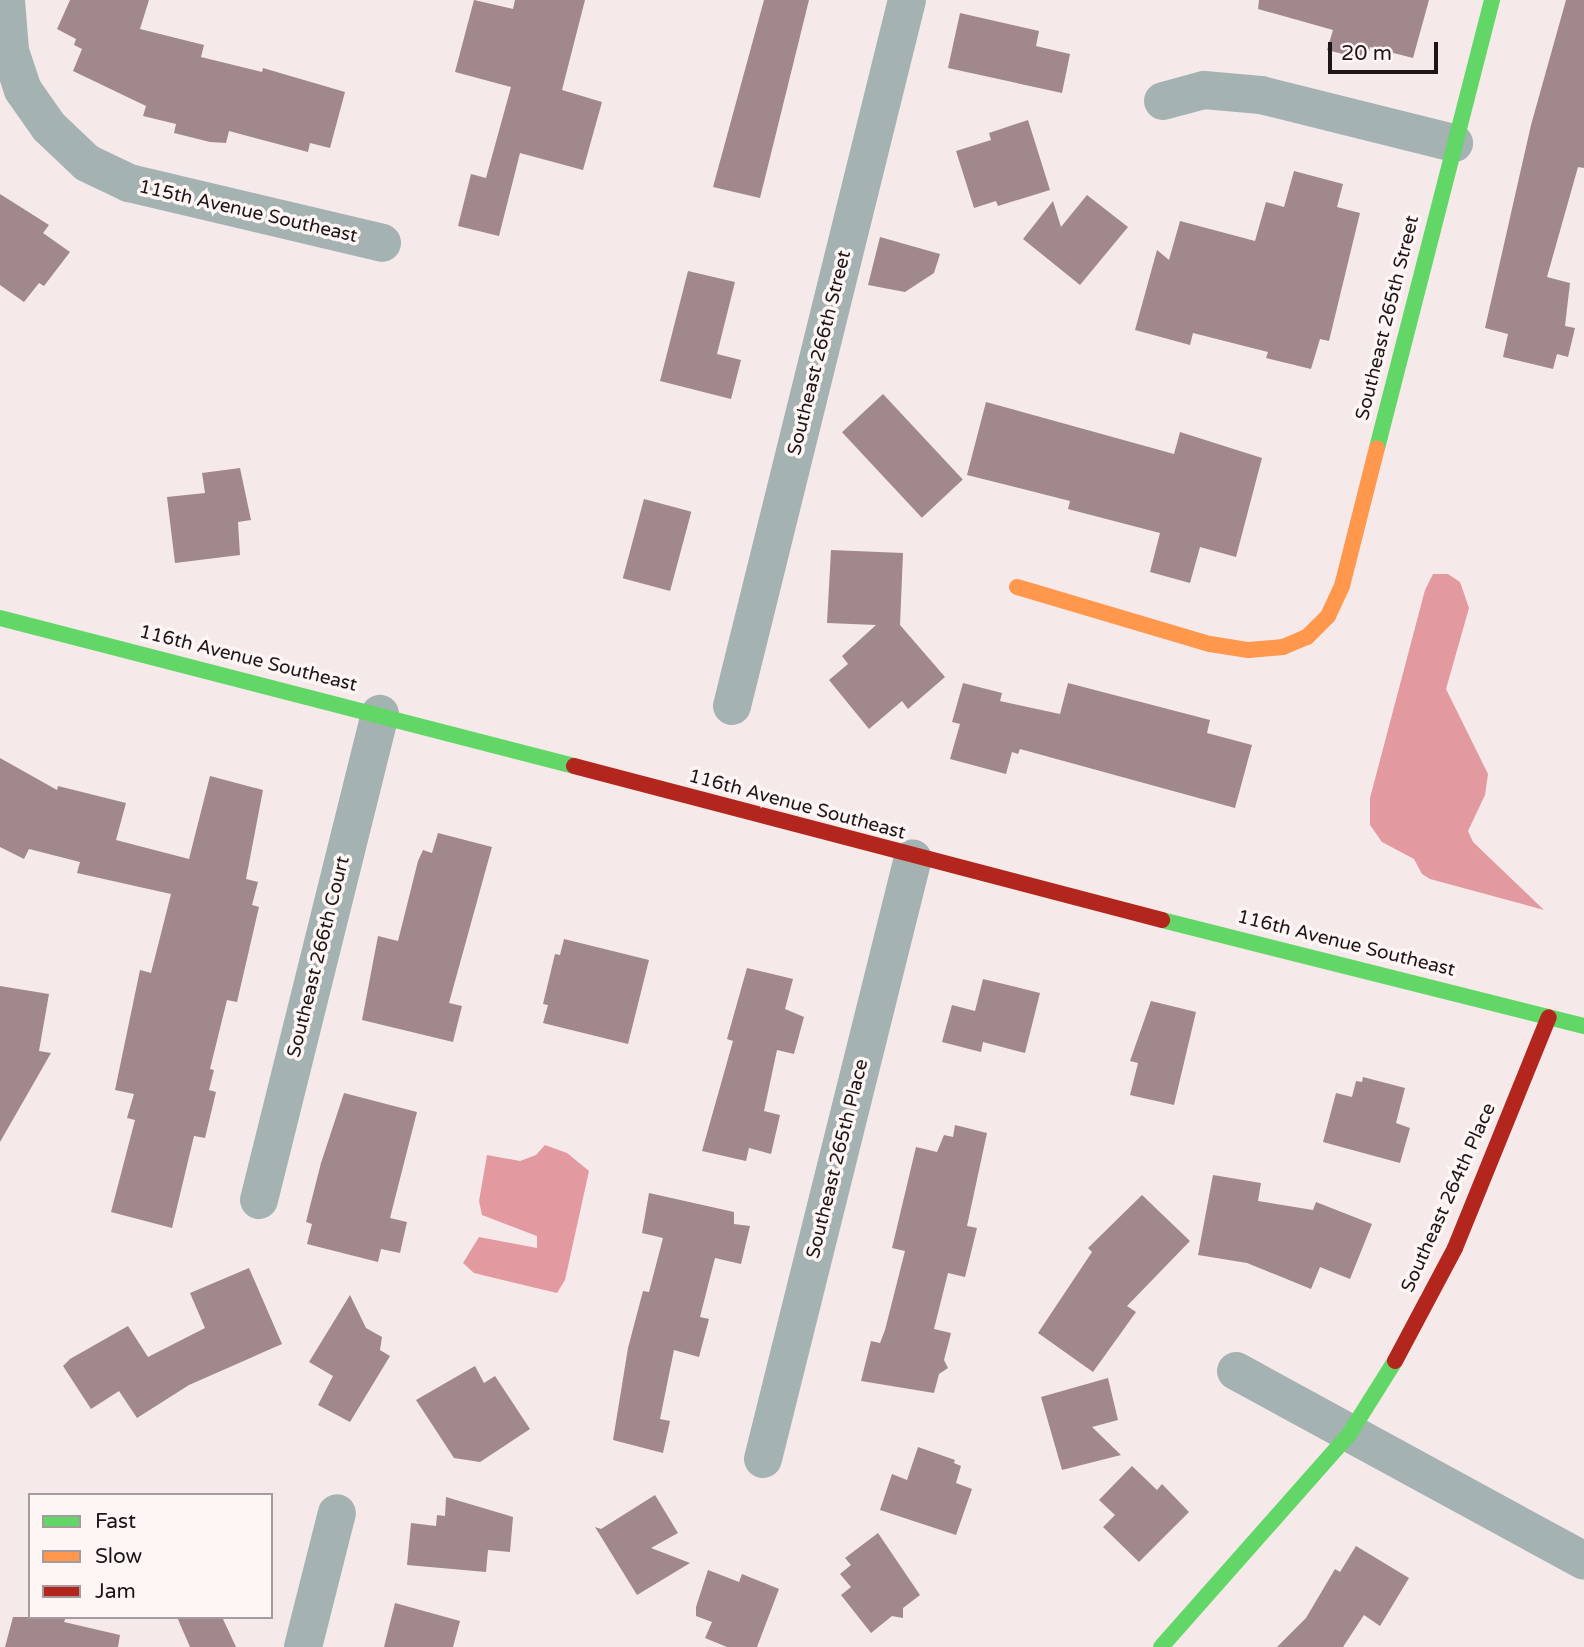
<!DOCTYPE html>
<html>
<head>
<meta charset="utf-8">
<style>
  body { margin:0 }
  #map { position:relative; width:1584px; height:1647px; overflow:hidden; background:#f6e9ea; font-family:"Varela Round",sans-serif }
  div>[style] { position:absolute }
  .water>* { inset:0; background:#e299a0 }
  .building>* { inset:0; background:#a0888c; transform-origin:0 0 }
  .street>* { height:38px; margin:-19px; padding:0 19px; transform-origin:19px; border-radius:19px; background:#a5b2b2 }
  .fast>* { height:16px; margin:-8px; padding:0 8px; transform-origin:8px; border-radius:8px; background:#63d668 }
  .slow>* { height:16px; margin:-8px; padding:0 8px; transform-origin:8px; border-radius:8px; background:#ff974d }
  .jam>* { height:16px; margin:-8px; padding:0 8px; transform-origin:8px; border-radius:8px; background:#b3261e }
  span { translate:-50% -50%; white-space:nowrap; text-align:center; line-height:1.15; -webkit-text-stroke:7px #fef5f5; paint-order:stroke }
  .street-label { font-size:19px; color:#1e1616 }
  .legend { position:absolute; left:28px; top:1493px; width:245px; height:126px; box-sizing:border-box; background:#fef5f5; border:2px solid #a49c9c; margin:0; padding:9px 12px; list-style:none; font-size:21px; color:#1e1616 }
  .legend li { display:flex; align-items:center; gap:14px; height:35px }
  .legend b { width:35px; border:2px solid #a49c9c }
  .scale { position:absolute; left:1328px; top:42px; width:110px; height:32px; box-sizing:border-box; border:4px solid #1e1616; border-top:0; padding-left:9px; font-size:21px; line-height:24px; white-space:nowrap; color:#1e1616; -webkit-text-stroke:5px #fef5f5; paint-order:stroke }
</style>
</head>
<body>
<div id="map">
  <div class="water">
    <div style="clip-path:polygon(1433px 574px,1448px 574px,1460px 582px,1469px 608px,1446px 689px,1488px 774px,1485px 795px,1468px 831px,1473px 842px,1544px 910px,1430px 879px,1422px 874px,1414px 859px,1382px 842px,1370px 825px,1370px 798px,1425px 590px)"></div>
    <div style="clip-path:polygon(545px 1145px,567px 1153px,589px 1171px,565px 1280px,557px 1293px,474px 1273px,463px 1263px,479px 1237px,537px 1248px,537px 1236px,482px 1215px,479px 1201px,487px 1155px,520px 1161px,536px 1155px)"></div>
  </div>
  <div class="building">
    <div style="clip-path:polygon(70px 0,149px 0,140px 29px,204px 45px,201px 57px,262px 72px,263px 68px,345px 92px,330px 148px,310px 143px,308px 152px,229px 131px,226px 143px,210px 142px,174px 133px,176px 124px,143px 116px,146px 106px,73px 71px,82px 49px,74px 45px,76px 39px,57px 29px)"></div>
    <div style="clip-path:polygon(474px 0,513px 9px,515px 0,585px 0,562px 90px,602px 102px,583px 170px,520px 153px,499px 236px,458px 226px,471px 174px,486px 178px,511px 87px,455px 72px)"></div>
    <div style="clip-path:polygon(764px 0,809px 0,760px 198px,713px 187px)"></div>
    <div style="clip-path:polygon(1259px 0,1429px 0,1413px 58px,1370px 47px,1367px 60px,1327px 50px,1333px 30px,1258px 9px)"></div>
    <div style="clip-path:polygon(1566px 0,1584px 0,1584px 168px,1578px 167px,1547px 277px,1570px 283px,1565px 326px,1575px 328px,1568px 357px,1557px 354px,1553px 369px,1503px 357px,1508px 334px,1485px 328px,1531px 125px)"></div>
    <div style="clip-path:polygon(960px 13px,1039px 31px,1036px 46px,1070px 54px,1062px 93px,948px 68px)"></div>
    <div style="clip-path:polygon(1028px 120px,1050px 190px,998px 206px,996px 201px,974px 208px,956px 151px,991px 140px,989px 133px)"></div>
    <div style="clip-path:polygon(1294px 171px,1343px 184px,1337px 207px,1360px 213px,1329px 341px,1320px 339px,1311px 369px,1266px 358px,1268px 352px,1193px 333px,1190px 345px,1135px 330px,1157px 250px,1169px 260px,1180px 221px,1255px 241px,1266px 202px,1284px 207px)"></div>
    <div style="clip-path:polygon(0 194px,49px 225px,43px 233px,70px 252px,44px 286px,39px 283px,24px 302px,0 285px)"></div>
    <div style="clip-path:polygon(1087px 195px,1128px 227px,1080px 285px,1023px 239px,1053px 201px,1061px 227px)"></div>
    <div style="clip-path:polygon(880px 237px,940px 254px,934px 273px,905px 292px,868px 285px)"></div>
    <div style="clip-path:polygon(688px 271px,735px 282px,717px 354px,741px 360px,731px 399px,660px 381px)"></div>
    <div style="left:883px;top:394px;width:117px;height:56px;rotate:47deg"></div>
    <div style="clip-path:polygon(986px 402px,1174px 454px,1180px 432px,1262px 458px,1236px 557px,1200px 547px,1190px 583px,1150px 572px,1160px 533px,1068px 509px,1070px 501px,967px 475px)"></div>
    <div style="clip-path:polygon(240px 468px,251px 520px,238px 522px,240px 555px,175px 563px,167px 497px,205px 493px,202px 473px)"></div>
    <div style="left:644px;top:499px;width:49px;height:82px;rotate:15deg"></div>
    <div style="clip-path:polygon(831px 550px,903px 553px,900px 625px,945px 677px,908px 709px,902px 701px,869px 729px,829px 680px,848px 664px,842px 656px,876px 625px,827px 623px)"></div>
    <div style="clip-path:polygon(963px 683px,1002px 693px,1000px 701px,1060px 714px,1068px 683px,1210px 720px,1207px 733px,1252px 745px,1235px 808px,1020px 749px,1018px 754px,1012px 752px,1006px 774px,950px 759px,960px 724px,952px 722px)"></div>
    <div style="clip-path:polygon(0 758px,57px 790px,58px 786px,126px 803px,116px 840px,189px 859px,210px 776px,263px 790px,246px 879px,258px 882px,252px 905px,259px 907px,237px 1002px,227px 1000px,210px 1069px,214px 1070px,209px 1090px,216px 1092px,205px 1138px,194px 1136px,172px 1228px,111px 1212px,135px 1120px,127px 1118px,134px 1094px,115px 1090px,140px 970px,151px 973px,171px 894px,77px 873px,80px 862px,29px 849px,24px 859px,0 847px)"></div>
    <div style="clip-path:polygon(438px 833px,492px 847px,449px 1003px,462px 1006px,453px 1042px,362px 1020px,378px 936px,398px 941px,418px 861px,423px 850px,432px 853px)"></div>
    <div style="clip-path:polygon(564px 939px,649px 960px,628px 1044px,543px 1023px,548px 1005px,543px 1004px,555px 954px,560px 955px)"></div>
    <div style="clip-path:polygon(747px 968px,793px 979px,785px 1009px,804px 1017px,794px 1054px,777px 1050px,764px 1111px,780px 1115px,771px 1154px,749px 1148px,746px 1161px,702px 1151px,733px 1041px,727px 1039px)"></div>
    <div style="clip-path:polygon(983px 979px,1040px 993px,1025px 1053px,983px 1042px,981px 1052px,942px 1042px,952px 1005px,975px 1011px)"></div>
    <div style="clip-path:polygon(0 986px,49px 994px,39px 1051px,51px 1053px,0 1142px)"></div>
    <div style="clip-path:polygon(1151px 1001px,1196px 1012px,1174px 1105px,1130px 1095px,1138px 1063px,1130px 1061px)"></div>
    <div style="clip-path:polygon(1363px 1077px,1405px 1088px,1396px 1123px,1410px 1128px,1400px 1163px,1323px 1142px,1336px 1093px,1352px 1097px,1356px 1081px,1362px 1082px)"></div>
    <div style="clip-path:polygon(344px 1093px,417px 1112px,390px 1218px,407px 1222px,400px 1253px,381px 1249px,378px 1262px,307px 1244px,312px 1224px,306px 1222px,321px 1163px)"></div>
    <div style="clip-path:polygon(955px 1125px,987px 1133px,967px 1226px,977px 1228px,965px 1277px,948px 1273px,934px 1329px,951px 1333px,944px 1360px,948px 1368px,939px 1374px,934px 1393px,861px 1381px,871px 1341px,880px 1343px,885px 1330px,905px 1251px,892px 1248px,916px 1147px,937px 1152px,944px 1135px,953px 1137px)"></div>
    <div style="clip-path:polygon(1213px 1175px,1261px 1183px,1258px 1201px,1313px 1210px,1316px 1202px,1372px 1224px,1350px 1279px,1320px 1267px,1311px 1289px,1247px 1263px,1198px 1255px)"></div>
    <div style="clip-path:polygon(649px 1193px,734px 1212px,734px 1224px,750px 1226px,741px 1264px,715px 1258px,700px 1317px,709px 1319px,699px 1357px,674px 1350px,660px 1419px,670px 1421px,663px 1453px,613px 1440px,628px 1348px,643px 1291px,649px 1292px,663px 1238px,642px 1233px)"></div>
    <div style="clip-path:polygon(1142px 1195px,1190px 1241px,1127px 1306px,1136px 1312px,1093px 1372px,1038px 1333px,1092px 1252px,1088px 1248px)"></div>
    <div style="clip-path:polygon(249px 1268px,282px 1344px,189px 1385px,137px 1418px,119px 1391px,91px 1409px,63px 1366px,70px 1359px,128px 1326px,148px 1357px,205px 1328px,190px 1293px)"></div>
    <div style="clip-path:polygon(350px 1295px,366px 1328px,382px 1337px,380px 1350px,390px 1356px,350px 1422px,318px 1405px,333px 1376px,309px 1362px)"></div>
    <div style="clip-path:polygon(475px 1366px,484px 1383px,495px 1376px,530px 1429px,480px 1462px,454px 1458px,416px 1400px)"></div>
    <div style="clip-path:polygon(1108px 1378px,1118px 1420px,1092px 1427px,1121px 1455px,1062px 1470px,1041px 1397px)"></div>
    <div style="clip-path:polygon(918px 1447px,955px 1460px,954px 1463px,961px 1466px,956px 1483px,972px 1489px,956px 1535px,880px 1510px,892px 1474px,907px 1480px)"></div>
    <div style="clip-path:polygon(1132px 1466px,1157px 1490px,1162px 1484px,1189px 1512px,1139px 1562px,1103px 1527px,1115px 1515px,1099px 1500px)"></div>
    <div style="clip-path:polygon(655px 1495px,678px 1533px,651px 1548px,690px 1563px,637px 1595px,595px 1527px,601px 1529px)"></div>
    <div style="clip-path:polygon(446px 1497px,513px 1517px,510px 1552px,488px 1550px,486px 1572px,407px 1565px,411px 1523px,436px 1526px,437px 1515px,445px 1516px)"></div>
    <div style="clip-path:polygon(878px 1533px,920px 1595px,903px 1608px,903px 1618px,892px 1616px,871px 1633px,841px 1595px,851px 1587px,840px 1574px,851px 1565px,845px 1558px)"></div>
    <div style="clip-path:polygon(1356px 1546px,1409px 1578px,1380px 1626px,1364px 1615px,1343px 1647px,1277px 1647px,1306px 1618px,1335px 1569px,1340px 1572px)"></div>
    <div style="clip-path:polygon(708px 1570px,739px 1582px,742px 1574px,779px 1589px,757px 1647px,727px 1647px,705px 1638px,712px 1622px,696px 1616px,696px 1607px)"></div>
    <div style="clip-path:polygon(395px 1603px,460px 1621px,453px 1647px,384px 1647px)"></div>
    <div style="clip-path:polygon(13px 1617px,66px 1617px,64px 1622px,120px 1635px,118px 1647px,5px 1647px)"></div>
    <div style="clip-path:polygon(177px 1617px,222px 1617px,236px 1647px,190px 1647px)"></div>
  </div>
  <div class="street">
    <div style="left:6px;top:0;width:51px;rotate:85.5deg"></div>
    <div style="left:10px;top:51px;width:41px;rotate:71.6deg"></div>
    <div style="left:23px;top:90px;width:45px;rotate:54.9deg"></div>
    <div style="left:49px;top:127px;width:52px;rotate:43.5deg"></div>
    <div style="left:87px;top:163px;width:47px;rotate:25.5deg"></div>
    <div style="left:129px;top:183px;width:260px;rotate:13.3deg"></div>
    <div style="left:1163px;top:101px;width:42px;rotate:-15deg"></div>
    <div style="left:1204px;top:90px;width:57px;rotate:5deg"></div>
    <div style="left:1261px;top:95px;width:199px;rotate:14deg"></div>
    <div style="left:732px;top:706px;width:727px;rotate:-76.08deg"></div>
    <div style="left:259px;top:1200px;width:501px;rotate:-76.02deg"></div>
    <div style="left:1236px;top:1371px;width:396px;rotate:28.6deg"></div>
    <div style="left:763px;top:1459px;width:619px;rotate:-75.99deg"></div>
    <div style="left:303px;top:1647px;width:138px;rotate:-75.8deg"></div>
  </div>
  <div class="fast">
    <div style="left:1377px;top:448px;width:463px;rotate:-75.6deg"></div>
    <div style="left:0;top:618px;width:593px;rotate:14.46deg"></div>
    <div style="left:1162px;top:920px;width:435px;rotate:14.1deg"></div>
    <div style="left:1161px;top:1647px;width:282px;rotate:-48.5deg"></div>
    <div style="left:1348px;top:1436px;width:89px;rotate:-57.9deg"></div>
  </div>
  <div class="slow">
    <div style="left:1017px;top:587px;width:201px;rotate:16.5deg"></div>
    <div style="left:1210px;top:644px;width:39px;rotate:9deg"></div>
    <div style="left:1249px;top:650px;width:34px;rotate:-5deg"></div>
    <div style="left:1283px;top:647px;width:26px;rotate:-23deg"></div>
    <div style="left:1307px;top:637px;width:30px;rotate:-45deg"></div>
    <div style="left:1328px;top:616px;width:33px;rotate:-65deg"></div>
    <div style="left:1342px;top:586px;width:142px;rotate:-75.8deg"></div>
  </div>
  <div class="jam">
    <div style="left:574px;top:766px;width:608px;rotate:14.68deg"></div>
    <div style="left:1395px;top:1361px;width:128px;rotate:-62deg"></div>
    <div style="left:1455px;top:1248px;width:249px;rotate:-67.9deg"></div>
  </div>
  <div class="street-label">
    <span style="left:248px;top:212px;rotate:13deg">115th Avenue Southeast</span>
    <span style="left:1388px;top:318px;rotate:-76deg">Southeast 265th Street</span>
    <span style="left:820px;top:353px;rotate:-76deg">Southeast 266th Street</span>
    <span style="left:248px;top:659px;rotate:14deg">116th Avenue Southeast</span>
    <span style="left:797px;top:805px;rotate:15deg">116th Avenue Southeast</span>
    <span style="left:1346px;top:944px;rotate:14deg">116th Avenue Southeast</span>
    <span style="left:319px;top:957px;rotate:-76deg">Southeast 266th Court</span>
    <span style="left:838px;top:1159px;rotate:-76deg">Southeast 265th Place</span>
    <span style="left:1449px;top:1198px;rotate:-66deg">Southeast 264th Place</span>
  </div>
  <ul class="legend">
  <li><b style="height:9px;background:#63d668"></b>Fast</li>
  <li><b style="height:9px;background:#ff974d"></b>Slow</li>
  <li><b style="height:9px;background:#b3261e"></b>Jam</li>
  </ul>
  <div class="scale">20 m</div>
</div>
</body>
</html>
